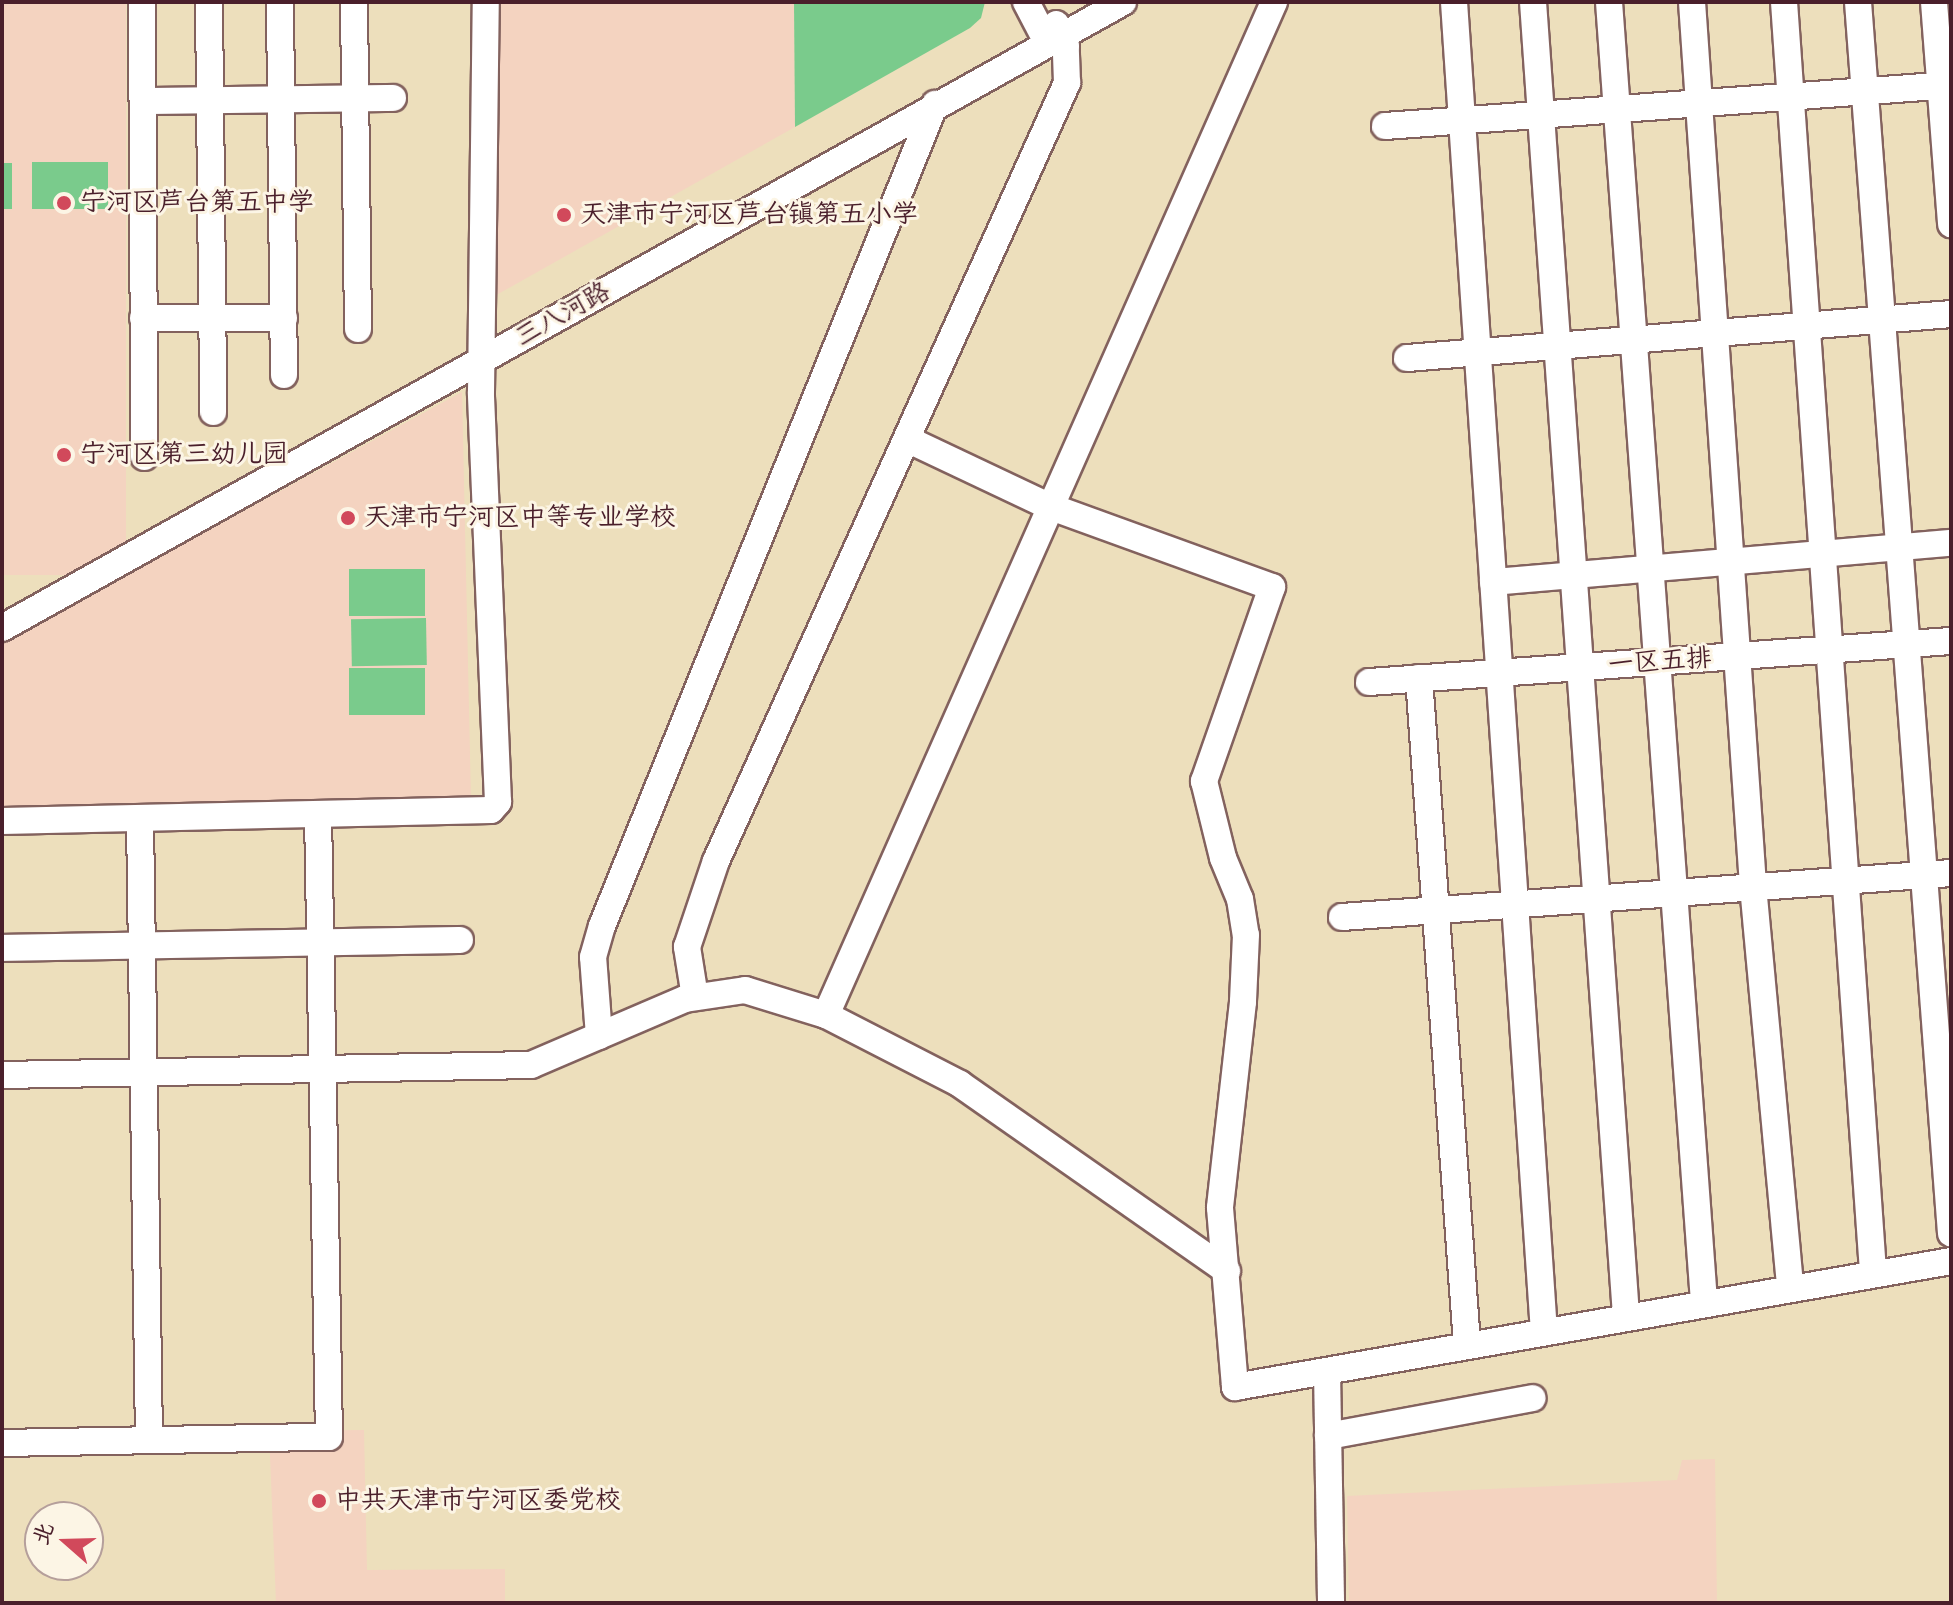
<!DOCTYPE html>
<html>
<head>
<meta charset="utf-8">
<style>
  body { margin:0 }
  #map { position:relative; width:1953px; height:1605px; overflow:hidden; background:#eddfbc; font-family:Pangolin,"LXGW WenKai TC",sans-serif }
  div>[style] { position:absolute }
  .built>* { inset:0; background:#f4d3c0; transform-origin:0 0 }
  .green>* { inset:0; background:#7acb8c; transform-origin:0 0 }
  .roads { filter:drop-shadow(2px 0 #83625e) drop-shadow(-2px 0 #83625e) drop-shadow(0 2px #83625e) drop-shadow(0 -2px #83625e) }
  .minor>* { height:26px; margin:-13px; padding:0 13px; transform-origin:13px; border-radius:13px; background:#fff }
  .dots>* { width:22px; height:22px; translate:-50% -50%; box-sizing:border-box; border:4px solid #fcf5e5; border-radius:50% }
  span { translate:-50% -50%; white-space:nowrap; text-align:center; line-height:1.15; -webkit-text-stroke:6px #fcf5e5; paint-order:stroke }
  .poi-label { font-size:26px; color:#4a1f2b }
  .left { translate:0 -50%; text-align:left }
  .street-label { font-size:26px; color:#4a1f2b }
  .frame { position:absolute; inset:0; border:4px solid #4a1f2b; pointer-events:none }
  .north { position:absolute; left:24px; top:1501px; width:80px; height:80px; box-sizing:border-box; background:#fcf5e5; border:2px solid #b59f9b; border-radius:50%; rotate:290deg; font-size:22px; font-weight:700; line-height:32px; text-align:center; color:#4a1f2b }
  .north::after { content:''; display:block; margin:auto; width:28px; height:36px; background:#d1495b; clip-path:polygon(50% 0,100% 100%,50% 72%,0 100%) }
</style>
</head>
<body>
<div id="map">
  <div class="built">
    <div style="left:2px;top:2px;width:124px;height:573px"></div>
    <div style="clip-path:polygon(498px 2px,794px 2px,795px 127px,484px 302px)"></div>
    <div style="clip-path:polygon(462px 392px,471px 800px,2px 811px,2px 643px)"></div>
    <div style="clip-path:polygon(364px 1430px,367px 1570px,505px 1569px,505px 1603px,276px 1603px,269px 1431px)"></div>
    <div style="clip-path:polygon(1715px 1459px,1717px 1603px,1349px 1603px,1347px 1496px,1677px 1480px,1682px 1460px)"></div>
  </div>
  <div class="green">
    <div style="clip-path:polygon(794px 2px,985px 2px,981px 18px,970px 28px,795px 127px)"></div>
    <div style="left:108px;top:162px;width:47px;height:76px;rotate:90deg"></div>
    <div style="left:2px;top:163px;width:10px;height:46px"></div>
    <div style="left:425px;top:569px;width:47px;height:76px;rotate:90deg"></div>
    <div style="left:426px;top:618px;width:47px;height:75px;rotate:89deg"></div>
    <div style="left:425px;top:668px;width:47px;height:76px;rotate:90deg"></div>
  </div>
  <div class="roads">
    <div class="minor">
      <div style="left:142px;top:2px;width:455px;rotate:89.7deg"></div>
      <div style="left:209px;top:2px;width:410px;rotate:89.4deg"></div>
      <div style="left:280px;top:2px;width:373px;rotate:89.4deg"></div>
      <div style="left:354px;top:2px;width:327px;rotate:89.3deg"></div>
      <div style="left:1026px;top:2px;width:47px;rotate:62.4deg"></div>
      <div style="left:1454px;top:2px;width:1332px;rotate:86.13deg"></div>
      <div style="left:1533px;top:2px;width:1317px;rotate:85.95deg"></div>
      <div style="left:1609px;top:2px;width:1303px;rotate:85.82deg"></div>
      <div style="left:1692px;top:2px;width:886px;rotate:86.05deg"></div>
      <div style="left:1753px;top:886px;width:402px;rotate:84.7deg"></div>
      <div style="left:1784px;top:2px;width:1274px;rotate:85.99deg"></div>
      <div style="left:1858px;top:2px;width:1235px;rotate:85.68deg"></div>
      <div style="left:1934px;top:2px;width:223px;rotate:85.6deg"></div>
      <div style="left:143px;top:101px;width:250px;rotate:-0.7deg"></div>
      <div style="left:1385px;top:126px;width:567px;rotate:-4.14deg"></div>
      <div style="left:143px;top:318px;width:141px"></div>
      <div style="left:1407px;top:358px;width:546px;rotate:-4.62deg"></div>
      <div style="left:909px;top:440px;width:157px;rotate:25.3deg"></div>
      <div style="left:1051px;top:507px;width:235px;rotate:19.9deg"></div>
      <div style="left:1272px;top:587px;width:206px;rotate:109.3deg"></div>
      <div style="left:1204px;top:781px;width:79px;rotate:76.1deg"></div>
      <div style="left:1223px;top:858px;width:44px;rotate:67.5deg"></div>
      <div style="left:1240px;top:899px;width:36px;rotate:81deg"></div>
      <div style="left:1246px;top:935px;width:67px;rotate:92.6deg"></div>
      <div style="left:1243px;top:1002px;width:207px;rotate:96.4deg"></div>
      <div style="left:1220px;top:1208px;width:180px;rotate:85.2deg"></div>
      <div style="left:1235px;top:1387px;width:727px;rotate:-9.98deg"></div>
      <div style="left:1493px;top:582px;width:460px;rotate:-4.9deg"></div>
      <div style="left:2px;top:628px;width:1284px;rotate:-29.18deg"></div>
      <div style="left:1419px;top:678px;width:669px;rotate:85.88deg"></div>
      <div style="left:1369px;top:682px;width:583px;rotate:-4.03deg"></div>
      <div style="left:140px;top:819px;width:621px;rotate:89.17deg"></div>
      <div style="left:2px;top:821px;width:489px;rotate:-1.3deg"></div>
      <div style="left:491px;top:810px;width:11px;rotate:-49deg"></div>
      <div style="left:498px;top:802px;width:410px;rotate:-92.4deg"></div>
      <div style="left:481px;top:392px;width:390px;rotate:-89.3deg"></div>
      <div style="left:1342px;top:917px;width:611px;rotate:-4.13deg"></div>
      <div style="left:2px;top:948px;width:458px;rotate:-1deg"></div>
      <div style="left:695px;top:997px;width:51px;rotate:-99.1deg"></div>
      <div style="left:687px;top:947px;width:91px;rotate:-71.4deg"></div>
      <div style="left:716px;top:861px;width:854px;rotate:-65.72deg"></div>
      <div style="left:1067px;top:83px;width:37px;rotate:-92deg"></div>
      <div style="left:1066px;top:46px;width:24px;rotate:-114deg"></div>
      <div style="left:826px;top:1015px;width:1108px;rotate:-66.14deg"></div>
      <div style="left:599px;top:1036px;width:79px;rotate:-94.3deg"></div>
      <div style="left:593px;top:957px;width:32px;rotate:-74deg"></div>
      <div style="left:602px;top:926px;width:887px;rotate:-67.95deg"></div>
      <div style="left:2px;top:1075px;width:529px;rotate:-1.08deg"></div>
      <div style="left:531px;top:1065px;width:168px;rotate:-23.2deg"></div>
      <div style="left:685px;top:999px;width:61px;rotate:-8.5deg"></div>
      <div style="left:745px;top:990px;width:85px;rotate:17.2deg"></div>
      <div style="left:826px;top:1015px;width:151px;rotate:27.2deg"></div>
      <div style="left:960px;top:1084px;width:326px;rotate:35deg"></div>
      <div style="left:1327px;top:1371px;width:232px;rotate:89deg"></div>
      <div style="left:1328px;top:1436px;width:208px;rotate:-10.5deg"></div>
      <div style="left:2px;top:1443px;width:327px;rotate:-1.1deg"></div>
      <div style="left:329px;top:1437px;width:621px;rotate:-91.01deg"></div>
    </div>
  </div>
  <div class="dots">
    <div style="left:64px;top:203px;background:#d1495b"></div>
    <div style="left:564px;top:215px;background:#d1495b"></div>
    <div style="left:64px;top:455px;background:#d1495b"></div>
    <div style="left:348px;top:518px;background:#d1495b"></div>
    <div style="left:319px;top:1501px;background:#d1495b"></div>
  </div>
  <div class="poi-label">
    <span class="left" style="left:80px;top:203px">宁河区芦台第五中学</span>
    <span class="left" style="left:580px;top:215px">天津市宁河区芦台镇第五小学</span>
    <span class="left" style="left:80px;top:455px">宁河区第三幼儿园</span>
    <span class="left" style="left:364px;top:518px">天津市宁河区中等专业学校</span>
    <span class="left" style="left:335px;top:1501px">中共天津市宁河区委党校</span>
  </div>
  <div class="street-label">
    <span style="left:563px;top:315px;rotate:-29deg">三八河路</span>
    <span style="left:1660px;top:662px;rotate:-4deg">一区五排</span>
  </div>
  <div class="frame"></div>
  <div class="north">北</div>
</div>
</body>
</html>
